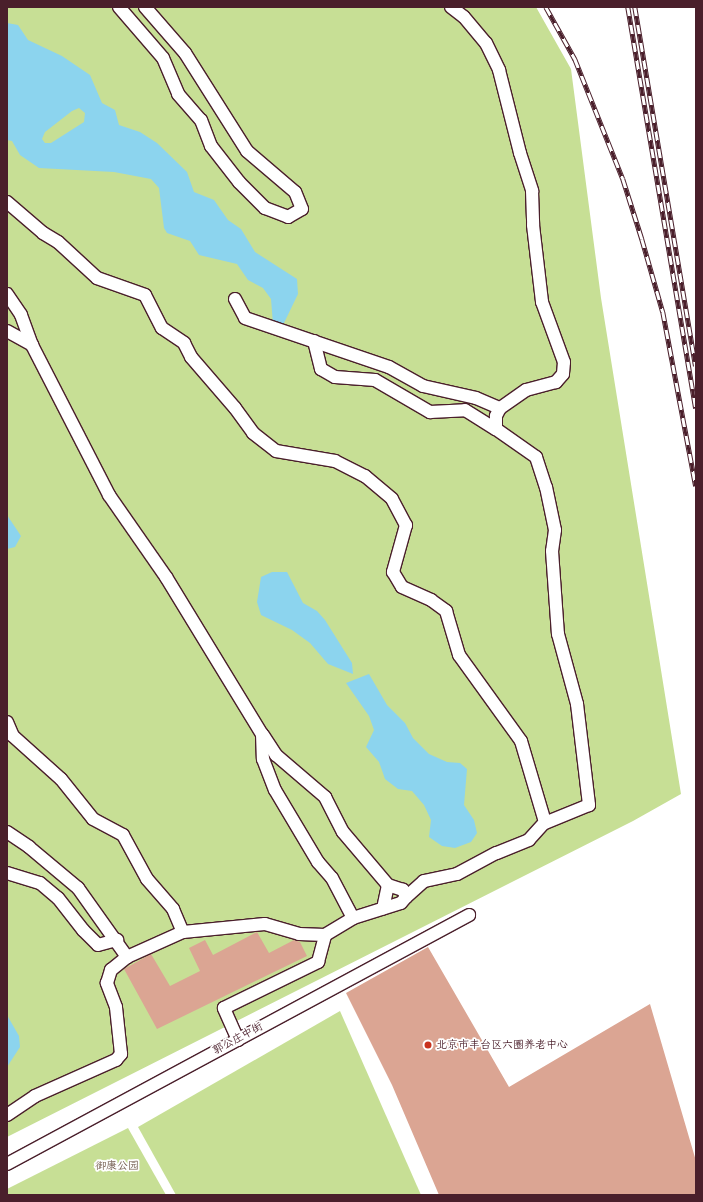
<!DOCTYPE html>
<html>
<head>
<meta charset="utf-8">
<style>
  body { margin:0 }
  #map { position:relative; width:703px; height:1202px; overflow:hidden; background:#fff; font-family:"Architects Daughter","LXGW WenKai TC",sans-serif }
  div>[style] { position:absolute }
  .green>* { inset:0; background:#c7df95 }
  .water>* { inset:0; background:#8cd4ee }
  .building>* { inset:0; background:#dba593 }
  .roads { filter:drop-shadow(1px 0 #4a1f2b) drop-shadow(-1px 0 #4a1f2b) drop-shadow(0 1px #4a1f2b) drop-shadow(0 -1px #4a1f2b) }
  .minor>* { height:12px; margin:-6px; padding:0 6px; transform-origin:6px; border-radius:6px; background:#fff }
  .rail>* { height:4.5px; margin-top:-2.25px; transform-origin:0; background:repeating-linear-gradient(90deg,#fff 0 9px,#4a1f2b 0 18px); box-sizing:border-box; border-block:1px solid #4a1f2b }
  .dots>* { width:11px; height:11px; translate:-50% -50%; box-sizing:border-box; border:2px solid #fff; border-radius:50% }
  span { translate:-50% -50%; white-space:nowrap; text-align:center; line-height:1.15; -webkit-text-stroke:3.5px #fff; paint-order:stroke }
  .street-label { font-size:11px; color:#4a1f2b }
  .poi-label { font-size:11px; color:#4a1f2b }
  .left { translate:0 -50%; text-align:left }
  .park-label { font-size:11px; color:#70594b }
  .frame { position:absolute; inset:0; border:8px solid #4a1f2b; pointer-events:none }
</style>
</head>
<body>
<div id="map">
  <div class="green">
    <div style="clip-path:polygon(7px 7px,536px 7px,571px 69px,601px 298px,681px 794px,633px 821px,7px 1137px)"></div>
    <div style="clip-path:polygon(340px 1011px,421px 1195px,176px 1195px,138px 1127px)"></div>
    <div style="clip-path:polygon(128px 1128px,166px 1195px,7px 1195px,7px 1189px)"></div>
  </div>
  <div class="water">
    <div style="clip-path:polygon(evenodd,7px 23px,18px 25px,28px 40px,62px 56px,90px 75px,102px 103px,115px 110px,119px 125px,140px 132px,157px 143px,187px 172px,194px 192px,214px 200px,228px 220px,241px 229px,255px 252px,297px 279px,298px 294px,284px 323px,273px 324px,271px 299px,263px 288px,248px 280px,237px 264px,199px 255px,190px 241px,167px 233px,164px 228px,159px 188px,151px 179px,114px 172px,39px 168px,20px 155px,12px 141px,7px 140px,7px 23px,79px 108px,85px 113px,84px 122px,51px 143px,45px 143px,42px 139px,45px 132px,72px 111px,79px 108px)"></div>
    <div style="clip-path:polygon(7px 515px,21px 536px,15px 547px,7px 549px)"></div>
    <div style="clip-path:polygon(272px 572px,287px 572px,303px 603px,317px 611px,325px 620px,352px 663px,353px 674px,328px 664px,310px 643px,292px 630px,261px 615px,257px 602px,261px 577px)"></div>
    <div style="clip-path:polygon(369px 674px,387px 705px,405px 723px,413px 738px,429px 754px,447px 762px,460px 763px,467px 769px,464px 805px,474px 820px,477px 833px,471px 842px,455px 848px,442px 846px,429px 837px,431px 820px,424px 805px,412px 791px,398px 789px,385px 779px,379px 762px,366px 747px,374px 730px,369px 716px,346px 683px)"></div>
    <div style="clip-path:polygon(7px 1015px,19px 1036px,20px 1047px,7px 1067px)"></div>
  </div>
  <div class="building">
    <div style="clip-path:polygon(257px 932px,269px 953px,294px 940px,300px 942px,307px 956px,157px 1029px,124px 969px,151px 954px,170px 986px,200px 971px,189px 948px,205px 940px,213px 955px)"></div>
    <div style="clip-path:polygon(428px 947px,509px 1087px,650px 1004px,696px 1161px,696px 1195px,439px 1195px,392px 1085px,346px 993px)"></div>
  </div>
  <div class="roads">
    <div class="minor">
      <div style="left:119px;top:7px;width:67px;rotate:49.2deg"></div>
      <div style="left:163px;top:58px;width:39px;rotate:67deg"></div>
      <div style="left:178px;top:94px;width:35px;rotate:49deg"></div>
      <div style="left:201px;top:120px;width:28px;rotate:69deg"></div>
      <div style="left:211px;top:146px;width:46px;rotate:52.1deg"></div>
      <div style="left:239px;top:182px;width:37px;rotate:45deg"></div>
      <div style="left:265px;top:208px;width:25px;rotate:21deg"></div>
      <div style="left:288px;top:217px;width:16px;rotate:-30deg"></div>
      <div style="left:302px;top:209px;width:18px;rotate:-112deg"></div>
      <div style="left:295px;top:192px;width:63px;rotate:-139.5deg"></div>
      <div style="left:247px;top:151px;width:116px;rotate:-122.3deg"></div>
      <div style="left:185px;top:53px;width:61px;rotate:-131deg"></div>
      <div style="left:451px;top:7px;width:16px;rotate:38deg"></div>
      <div style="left:464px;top:17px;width:34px;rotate:50deg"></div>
      <div style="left:486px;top:43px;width:30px;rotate:64deg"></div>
      <div style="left:499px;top:70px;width:86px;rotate:75.8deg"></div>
      <div style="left:520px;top:153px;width:40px;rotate:72deg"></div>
      <div style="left:532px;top:191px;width:34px;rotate:88deg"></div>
      <div style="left:533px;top:225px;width:78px;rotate:83.3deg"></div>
      <div style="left:542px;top:302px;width:64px;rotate:69.9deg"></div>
      <div style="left:564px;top:362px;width:12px;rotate:95deg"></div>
      <div style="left:563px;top:374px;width:11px;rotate:131deg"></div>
      <div style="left:556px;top:382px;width:31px;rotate:165deg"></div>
      <div style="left:526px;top:390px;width:32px;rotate:145deg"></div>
      <div style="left:500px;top:408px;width:9px;rotate:117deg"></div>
      <div style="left:496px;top:416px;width:13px;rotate:90deg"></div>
      <div style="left:496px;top:429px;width:49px;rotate:35deg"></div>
      <div style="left:536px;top:457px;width:32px;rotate:72deg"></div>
      <div style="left:546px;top:487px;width:44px;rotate:78.2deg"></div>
      <div style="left:555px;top:530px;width:21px;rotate:98deg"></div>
      <div style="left:552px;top:551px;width:83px;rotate:85.9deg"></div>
      <div style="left:558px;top:634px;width:73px;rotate:74.8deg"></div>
      <div style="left:577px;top:704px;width:102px;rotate:83.2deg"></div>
      <div style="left:589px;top:805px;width:48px;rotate:157.8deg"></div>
      <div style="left:7px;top:202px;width:48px;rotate:40.7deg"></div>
      <div style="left:43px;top:233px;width:17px;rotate:31deg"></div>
      <div style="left:58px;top:242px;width:53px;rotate:42.7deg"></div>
      <div style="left:97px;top:278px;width:51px;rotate:19.5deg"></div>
      <div style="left:145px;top:295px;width:37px;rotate:63deg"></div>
      <div style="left:162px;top:328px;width:27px;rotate:34deg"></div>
      <div style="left:184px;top:343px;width:16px;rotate:63deg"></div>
      <div style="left:191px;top:357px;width:67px;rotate:49.2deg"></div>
      <div style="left:235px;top:408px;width:31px;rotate:54deg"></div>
      <div style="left:253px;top:433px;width:29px;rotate:38deg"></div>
      <div style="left:276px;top:451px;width:60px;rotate:9.6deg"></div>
      <div style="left:335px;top:461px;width:34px;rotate:27deg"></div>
      <div style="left:365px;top:476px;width:35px;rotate:40deg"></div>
      <div style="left:392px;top:499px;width:30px;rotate:62deg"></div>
      <div style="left:406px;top:525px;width:49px;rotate:105.5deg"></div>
      <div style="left:393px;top:572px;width:17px;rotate:59deg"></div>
      <div style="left:402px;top:587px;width:32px;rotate:24deg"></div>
      <div style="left:431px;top:600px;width:19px;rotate:36deg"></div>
      <div style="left:446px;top:611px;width:46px;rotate:73.5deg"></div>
      <div style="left:459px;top:655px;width:106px;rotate:54.2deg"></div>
      <div style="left:521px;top:741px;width:84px;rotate:73.5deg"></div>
      <div style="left:545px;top:822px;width:24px;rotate:132deg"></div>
      <div style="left:529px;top:840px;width:35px;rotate:158deg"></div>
      <div style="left:496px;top:853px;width:44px;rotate:151.7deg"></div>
      <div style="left:457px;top:874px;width:34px;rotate:168deg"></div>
      <div style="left:424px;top:881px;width:24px;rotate:138deg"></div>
      <div style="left:7px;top:294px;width:25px;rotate:56deg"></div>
      <div style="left:21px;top:315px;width:32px;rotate:70deg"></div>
      <div style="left:235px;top:299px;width:21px;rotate:62deg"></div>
      <div style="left:245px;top:318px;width:152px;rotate:18.8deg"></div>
      <div style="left:389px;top:367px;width:39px;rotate:29deg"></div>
      <div style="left:423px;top:386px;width:54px;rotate:12.8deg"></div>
      <div style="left:476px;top:398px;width:26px;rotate:23deg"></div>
      <div style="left:7px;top:331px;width:29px;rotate:29deg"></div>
      <div style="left:32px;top:345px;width:169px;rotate:62.8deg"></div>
      <div style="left:109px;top:495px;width:100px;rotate:55.2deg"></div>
      <div style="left:166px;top:577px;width:184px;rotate:58.6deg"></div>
      <div style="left:262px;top:734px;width:25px;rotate:88deg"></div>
      <div style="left:263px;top:759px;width:33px;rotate:69deg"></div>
      <div style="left:275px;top:790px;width:84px;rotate:59.2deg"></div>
      <div style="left:318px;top:862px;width:21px;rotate:49deg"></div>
      <div style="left:332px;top:878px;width:45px;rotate:62.3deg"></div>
      <div style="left:314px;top:341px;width:29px;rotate:76deg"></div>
      <div style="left:321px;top:369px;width:16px;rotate:30deg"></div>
      <div style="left:335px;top:377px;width:40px;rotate:4.3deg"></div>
      <div style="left:375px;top:380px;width:64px;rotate:30.2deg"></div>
      <div style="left:430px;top:412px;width:35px;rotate:-3deg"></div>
      <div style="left:465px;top:410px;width:36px;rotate:32deg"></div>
      <div style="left:7px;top:722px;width:15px;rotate:67deg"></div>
      <div style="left:13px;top:736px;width:64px;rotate:41.9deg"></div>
      <div style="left:61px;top:779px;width:51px;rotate:51.3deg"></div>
      <div style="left:93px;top:819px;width:34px;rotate:28deg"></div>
      <div style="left:123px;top:835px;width:50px;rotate:61.4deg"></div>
      <div style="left:147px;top:879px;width:40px;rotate:49deg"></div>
      <div style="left:173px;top:909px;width:25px;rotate:67deg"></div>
      <div style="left:263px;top:735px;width:24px;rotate:57deg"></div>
      <div style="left:276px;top:755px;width:65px;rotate:40.6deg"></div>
      <div style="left:325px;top:797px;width:39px;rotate:63deg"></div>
      <div style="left:343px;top:832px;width:70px;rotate:49.7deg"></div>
      <div style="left:7px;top:832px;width:27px;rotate:34deg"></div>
      <div style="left:29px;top:847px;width:64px;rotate:39.9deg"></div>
      <div style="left:78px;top:888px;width:85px;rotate:54.6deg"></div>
      <div style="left:7px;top:873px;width:34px;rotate:17deg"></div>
      <div style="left:40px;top:883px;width:23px;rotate:40deg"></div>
      <div style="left:58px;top:898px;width:41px;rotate:52deg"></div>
      <div style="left:83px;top:930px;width:21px;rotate:45deg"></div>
      <div style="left:98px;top:945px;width:20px;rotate:-15deg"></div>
      <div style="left:238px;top:1040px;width:35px;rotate:-114deg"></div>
      <div style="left:224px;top:1008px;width:105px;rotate:-26.1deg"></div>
      <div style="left:318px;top:962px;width:28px;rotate:-75deg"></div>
      <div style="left:325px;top:935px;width:33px;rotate:-31deg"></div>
      <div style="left:353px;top:918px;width:50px;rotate:-17.4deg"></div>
      <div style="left:401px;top:903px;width:8px;rotate:-50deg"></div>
      <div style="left:406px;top:897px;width:8px;rotate:-113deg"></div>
      <div style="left:403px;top:890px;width:16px;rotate:-162deg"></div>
      <div style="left:388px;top:885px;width:24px;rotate:102deg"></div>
      <div style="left:7px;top:1115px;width:34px;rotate:-34deg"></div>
      <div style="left:35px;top:1096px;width:89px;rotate:-24deg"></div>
      <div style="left:116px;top:1060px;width:8px;rotate:-50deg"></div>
      <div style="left:121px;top:1054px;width:47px;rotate:-96.1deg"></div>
      <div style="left:116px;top:1007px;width:26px;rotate:-111deg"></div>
      <div style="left:107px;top:983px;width:14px;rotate:-73deg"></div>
      <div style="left:111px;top:970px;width:21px;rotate:-39deg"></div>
      <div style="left:127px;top:957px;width:61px;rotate:-24.1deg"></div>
      <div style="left:183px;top:932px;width:82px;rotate:-5.6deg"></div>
      <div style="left:265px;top:924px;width:35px;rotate:16deg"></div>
      <div style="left:299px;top:934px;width:26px;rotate:2deg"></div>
      <div style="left:7px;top:1164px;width:525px;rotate:-28.32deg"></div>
    </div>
  </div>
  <div class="rail">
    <div style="left:546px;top:7px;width:60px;rotate:60.9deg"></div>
    <div style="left:575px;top:59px;width:129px;rotate:68.2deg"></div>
    <div style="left:623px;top:179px;width:63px;rotate:72.4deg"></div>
    <div style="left:642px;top:239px;width:76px;rotate:74deg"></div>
    <div style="left:663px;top:312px;width:177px;rotate:79.3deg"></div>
    <div style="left:628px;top:7px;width:407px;rotate:80.4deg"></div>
    <div style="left:635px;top:7px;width:364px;rotate:80.4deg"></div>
  </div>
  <div class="dots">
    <div style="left:428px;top:1045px;background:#c8321e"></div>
  </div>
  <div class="street-label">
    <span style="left:238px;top:1039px;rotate:-28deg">郭公庄中街</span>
  </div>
  <div class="poi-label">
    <span class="left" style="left:436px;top:1045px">北京市丰台区六圈养老中心</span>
  </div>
  <div class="park-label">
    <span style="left:117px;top:1166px">御康公园</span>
  </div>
  <div class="frame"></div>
</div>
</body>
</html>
